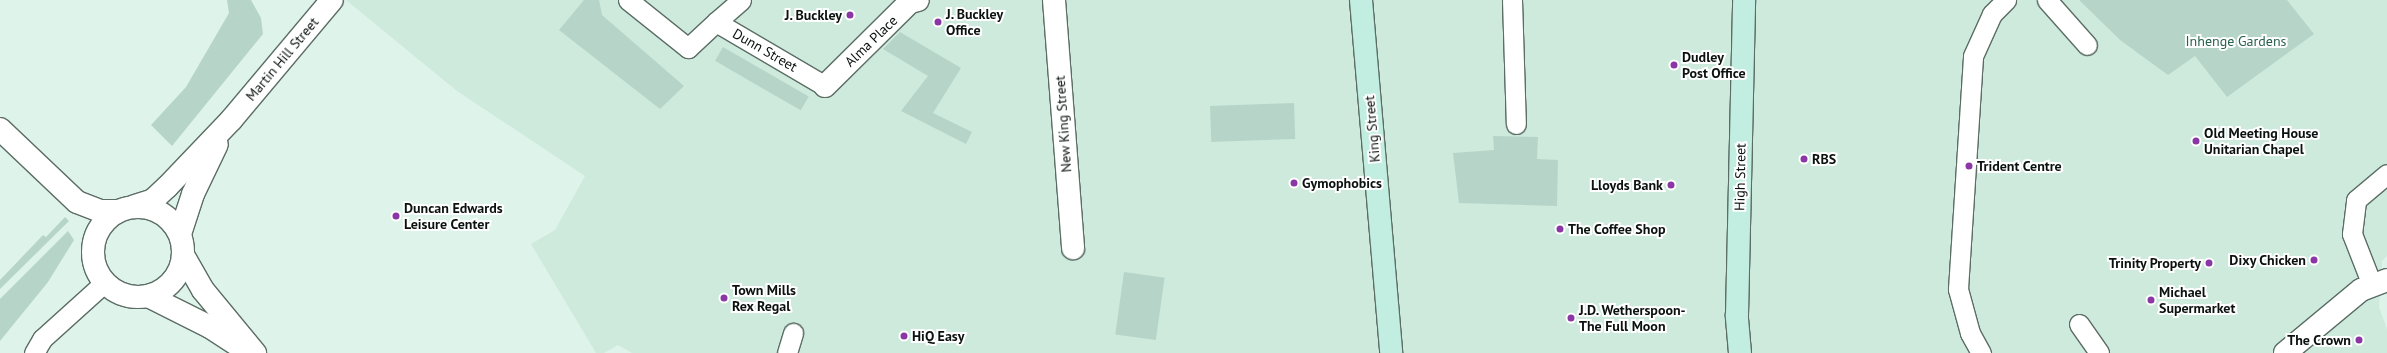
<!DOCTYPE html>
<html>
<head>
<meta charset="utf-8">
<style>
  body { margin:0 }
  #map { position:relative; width:2387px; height:353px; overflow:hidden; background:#def3ea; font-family:"PT Sans",sans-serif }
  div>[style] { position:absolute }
  .built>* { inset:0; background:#cdeadd }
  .green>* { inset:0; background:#b6d5c8; transform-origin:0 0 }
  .roads { filter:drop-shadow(1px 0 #5b6d65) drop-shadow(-1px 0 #5b6d65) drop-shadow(0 1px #5b6d65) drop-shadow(0 -1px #5b6d65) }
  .lane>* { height:19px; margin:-9.5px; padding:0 9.5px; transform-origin:9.5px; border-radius:9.5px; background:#fff }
  .street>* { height:22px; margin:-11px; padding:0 11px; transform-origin:11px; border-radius:11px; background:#fff }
  .street>.ring { margin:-11px; padding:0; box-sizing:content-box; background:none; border:22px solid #fff; border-radius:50% }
  .secondary>* { height:22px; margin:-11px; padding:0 11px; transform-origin:11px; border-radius:11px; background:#c1eee0 }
  .dots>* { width:11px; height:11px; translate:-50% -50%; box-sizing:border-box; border:2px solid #fff; border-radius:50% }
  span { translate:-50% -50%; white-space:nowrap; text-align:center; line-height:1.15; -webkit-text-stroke:4px #fff; paint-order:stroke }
  .poi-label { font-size:14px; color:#0a110e; font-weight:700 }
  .left { translate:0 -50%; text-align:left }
  .right { translate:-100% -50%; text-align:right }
  .street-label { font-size:14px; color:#0a110e }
  .park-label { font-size:14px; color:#27624d }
</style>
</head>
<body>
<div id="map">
  <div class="built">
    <div style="clip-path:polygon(346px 0,2079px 0,2120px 40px,2197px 0,2387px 0,2387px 256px,2382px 261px,2379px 307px,2387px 329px,2387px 353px,632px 353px,618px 345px,604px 353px,596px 353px,531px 244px,555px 230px,585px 176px,457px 91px)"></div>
  </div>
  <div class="green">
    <div style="clip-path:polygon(227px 0,251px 0,261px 18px,263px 34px,172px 146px,151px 125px,186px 87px,229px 13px)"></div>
    <div style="clip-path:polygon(584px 0,599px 0,602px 15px,684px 86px,660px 109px,559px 30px)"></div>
    <div style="clip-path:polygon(2079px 0,2287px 0,2314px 34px,2227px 97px,2195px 56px,2168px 75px,2120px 40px)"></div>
    <div style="clip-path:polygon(900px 32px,961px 68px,933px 113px,972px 132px,966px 144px,901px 111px,928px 76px,883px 49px)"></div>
    <div style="left:723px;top:47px;width:99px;height:16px;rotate:30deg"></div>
    <div style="left:1294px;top:103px;width:36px;height:84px;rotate:88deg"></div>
    <div style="clip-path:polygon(1493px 136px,1538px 137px,1537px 159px,1558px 160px,1557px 206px,1459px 203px,1453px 153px,1494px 150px)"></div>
    <div style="clip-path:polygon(65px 217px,69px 221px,0 289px,0 280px,43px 235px,46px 237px)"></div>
    <div style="clip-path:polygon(68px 231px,74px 240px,48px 282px,0 341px,0 299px)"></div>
    <div style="left:1124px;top:272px;width:41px;height:63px;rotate:8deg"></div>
  </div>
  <div class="roads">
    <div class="lane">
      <div style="left:628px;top:0;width:77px;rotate:38.7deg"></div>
      <div style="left:688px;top:48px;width:38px;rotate:-43deg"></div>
      <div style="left:716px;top:22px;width:126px;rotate:30.4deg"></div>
      <div style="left:1512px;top:0;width:124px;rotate:88.2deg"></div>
      <div style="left:2047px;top:0;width:60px;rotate:48.4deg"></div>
      <div style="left:716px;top:22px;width:33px;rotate:-41deg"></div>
      <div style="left:2372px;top:285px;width:55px;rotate:-111.4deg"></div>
      <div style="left:2352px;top:234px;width:34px;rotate:-83deg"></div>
      <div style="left:2356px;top:200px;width:40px;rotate:-40deg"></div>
      <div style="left:2079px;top:324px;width:35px;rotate:55deg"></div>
      <div style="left:34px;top:353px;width:16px;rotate:-60deg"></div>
      <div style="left:42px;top:339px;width:84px;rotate:-42.1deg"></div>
      <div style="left:787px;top:353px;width:21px;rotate:-73deg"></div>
      <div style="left:1981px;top:353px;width:23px;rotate:-119deg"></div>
      <div style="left:1970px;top:333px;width:46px;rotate:-105.3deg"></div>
      <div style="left:1958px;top:289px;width:233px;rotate:-86.3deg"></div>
      <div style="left:1973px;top:56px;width:46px;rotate:-65.7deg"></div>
      <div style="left:1992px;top:14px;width:20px;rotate:-45deg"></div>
    </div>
    <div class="street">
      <div style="left:1054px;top:0;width:249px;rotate:85.6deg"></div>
      <div style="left:825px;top:86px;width:120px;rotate:-44.7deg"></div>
      <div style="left:910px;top:2px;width:8px;rotate:-14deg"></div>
      <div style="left:0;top:129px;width:106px;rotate:43.5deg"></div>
      <div style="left:77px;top:202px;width:25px;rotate:21deg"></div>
      <div style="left:100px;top:211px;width:17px"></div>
      <div style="left:135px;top:206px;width:19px;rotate:-18deg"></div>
      <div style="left:153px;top:200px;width:19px;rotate:-43deg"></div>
      <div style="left:167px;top:187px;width:94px;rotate:-46.3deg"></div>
      <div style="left:232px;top:119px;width:155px;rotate:-50deg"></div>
      <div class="ring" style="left:93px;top:207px;width:68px;height:68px"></div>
      <div style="left:180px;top:234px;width:42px;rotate:-72deg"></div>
      <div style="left:193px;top:194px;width:55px;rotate:-64.4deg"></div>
      <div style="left:183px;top:255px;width:40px;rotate:60.3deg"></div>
      <div style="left:203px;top:290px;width:82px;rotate:50.5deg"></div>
      <div style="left:148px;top:296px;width:69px;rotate:26.6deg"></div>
      <div style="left:210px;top:327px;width:38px;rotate:33deg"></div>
      <div style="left:2285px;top:353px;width:99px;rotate:-39.7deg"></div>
      <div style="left:2361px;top:290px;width:28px;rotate:-21deg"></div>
    </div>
    <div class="secondary">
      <div style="left:1361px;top:0;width:354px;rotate:85.1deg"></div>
      <div style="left:1740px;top:353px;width:38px;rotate:-95deg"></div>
      <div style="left:1737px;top:315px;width:315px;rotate:-88.7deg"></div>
    </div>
  </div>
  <div class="dots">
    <div style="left:850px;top:15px;background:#8a36a4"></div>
    <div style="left:938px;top:22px;background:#8a36a4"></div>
    <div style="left:1674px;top:65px;background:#8a36a4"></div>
    <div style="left:2196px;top:141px;background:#8a36a4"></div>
    <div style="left:1804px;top:159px;background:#8a36a4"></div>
    <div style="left:1969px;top:166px;background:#8a36a4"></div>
    <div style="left:1294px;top:183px;background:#8a36a4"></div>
    <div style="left:1671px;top:185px;background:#8a36a4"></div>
    <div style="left:396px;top:216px;background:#8a36a4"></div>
    <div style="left:1560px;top:229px;background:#8a36a4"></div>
    <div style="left:2314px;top:260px;background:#8a36a4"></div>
    <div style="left:2209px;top:263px;background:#8a36a4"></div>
    <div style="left:724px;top:298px;background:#8a36a4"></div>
    <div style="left:2151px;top:300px;background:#8a36a4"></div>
    <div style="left:1571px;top:318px;background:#8a36a4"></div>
    <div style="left:904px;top:336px;background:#8a36a4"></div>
    <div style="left:2359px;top:340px;background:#8a36a4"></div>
  </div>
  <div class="poi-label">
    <span class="left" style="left:946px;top:22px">J. Buckley<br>Office</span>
    <span class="right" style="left:842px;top:15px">J. Buckley</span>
    <span class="left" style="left:1682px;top:65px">Dudley<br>Post Office</span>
    <span class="left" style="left:2204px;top:141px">Old Meeting House<br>Unitarian Chapel</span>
    <span class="left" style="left:1812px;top:159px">RBS</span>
    <span class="left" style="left:1977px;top:166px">Trident Centre</span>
    <span class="left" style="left:1302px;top:183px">Gymophobics</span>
    <span class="right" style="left:1663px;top:185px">Lloyds Bank</span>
    <span class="left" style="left:404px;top:216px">Duncan Edwards<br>Leisure Center</span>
    <span class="left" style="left:1568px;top:229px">The Coffee Shop</span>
    <span class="right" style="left:2306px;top:260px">Dixy Chicken</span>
    <span class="right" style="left:2201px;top:263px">Trinity Property</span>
    <span class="left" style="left:732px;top:298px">Town Mills<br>Rex Regal</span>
    <span class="left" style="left:2159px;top:300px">Michael<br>Supermarket</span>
    <span class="left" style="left:1579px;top:318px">J.D. Wetherspoon-<br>The Full Moon</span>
    <span class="left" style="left:912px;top:336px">HiQ Easy</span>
    <span class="right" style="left:2351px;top:340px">The Crown</span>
  </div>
  <div class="street-label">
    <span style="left:871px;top:41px;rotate:-44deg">Alma Place</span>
    <span style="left:765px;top:50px;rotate:30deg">Dunn Street</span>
    <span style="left:282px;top:59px;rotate:-50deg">Martin Hill Street</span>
    <span style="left:1063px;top:124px;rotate:-94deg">New King Street</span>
    <span style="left:1372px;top:129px;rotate:-95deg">King Street</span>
    <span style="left:1740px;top:177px;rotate:-89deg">High Street</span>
  </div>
  <div class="park-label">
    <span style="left:2236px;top:41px">Inhenge Gardens</span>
  </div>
</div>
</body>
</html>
